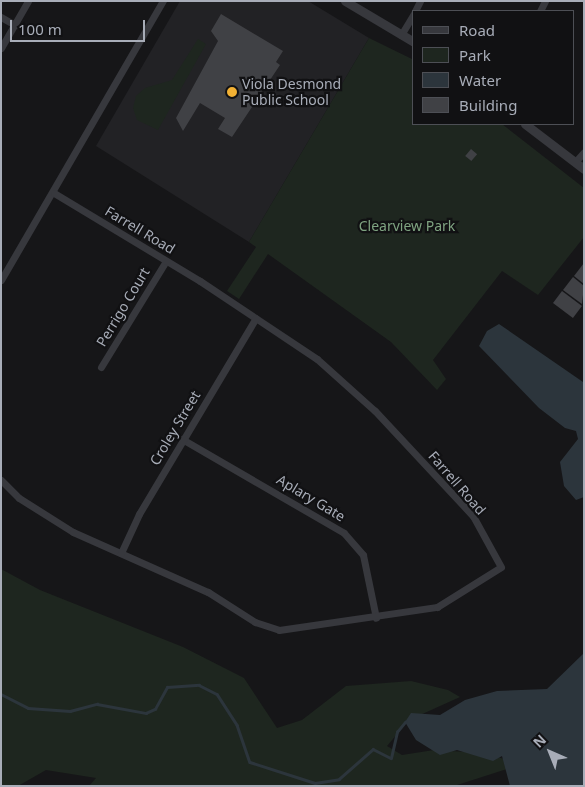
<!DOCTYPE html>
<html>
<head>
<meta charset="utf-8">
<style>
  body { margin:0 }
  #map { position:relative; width:585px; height:787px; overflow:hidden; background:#161618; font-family:"Noto Sans",sans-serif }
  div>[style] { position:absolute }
  .built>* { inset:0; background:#222225 }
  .green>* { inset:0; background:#1e261f }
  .water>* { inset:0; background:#2c353c }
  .stream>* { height:2.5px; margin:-1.25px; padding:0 1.25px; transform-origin:1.25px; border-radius:1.25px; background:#2c353c }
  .building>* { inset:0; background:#404145; transform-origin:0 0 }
  .minor>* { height:7px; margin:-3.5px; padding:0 3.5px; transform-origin:3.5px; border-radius:3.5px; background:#37383d }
  .tertiary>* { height:9px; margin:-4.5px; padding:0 4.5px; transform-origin:4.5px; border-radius:4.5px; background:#37383d }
  .dots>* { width:14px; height:14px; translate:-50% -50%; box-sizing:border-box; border:2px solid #111113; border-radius:50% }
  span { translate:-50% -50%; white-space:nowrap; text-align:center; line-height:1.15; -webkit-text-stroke:4.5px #111113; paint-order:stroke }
  .poi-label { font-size:14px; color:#a8adb8 }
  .left { translate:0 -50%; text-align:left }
  .park-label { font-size:14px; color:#7fa381 }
  .street-label { font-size:14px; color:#a8adb8 }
  .frame { position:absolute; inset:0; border:2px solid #a8adb8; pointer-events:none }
  .legend { position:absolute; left:412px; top:10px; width:162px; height:115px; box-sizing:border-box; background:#111113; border:1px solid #4d4f55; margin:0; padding:6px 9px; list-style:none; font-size:15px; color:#a8adb8 }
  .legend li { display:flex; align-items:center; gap:10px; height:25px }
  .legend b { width:25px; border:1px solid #4d4f55 }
  .north { position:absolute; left:525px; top:727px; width:50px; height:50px; -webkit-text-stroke:4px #111113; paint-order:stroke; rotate:316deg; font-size:14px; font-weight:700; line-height:20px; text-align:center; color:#a8adb8 }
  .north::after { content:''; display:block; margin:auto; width:18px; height:22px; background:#a8adb8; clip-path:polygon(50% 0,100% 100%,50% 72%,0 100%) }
  .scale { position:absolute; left:10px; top:20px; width:135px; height:22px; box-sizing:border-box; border:2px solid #a8adb8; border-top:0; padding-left:6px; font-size:15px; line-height:18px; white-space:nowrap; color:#a8adb8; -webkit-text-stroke:4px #111113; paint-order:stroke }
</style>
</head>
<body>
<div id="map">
  <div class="built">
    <div style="clip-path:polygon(180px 1px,308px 1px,369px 38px,249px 242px,96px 146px)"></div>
  </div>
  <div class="green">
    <div style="clip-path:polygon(369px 38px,414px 60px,414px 124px,502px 124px,584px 188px,584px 237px,538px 295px,502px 271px,433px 360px,446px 379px,437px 390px,391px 342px,268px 254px,239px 299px,227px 291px,256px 247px,249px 242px)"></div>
    <div style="clip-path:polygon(198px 39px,206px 44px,158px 130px,137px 120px,133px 108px,136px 96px,145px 88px,172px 80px)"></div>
    <div style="clip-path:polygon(1px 569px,40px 590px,183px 647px,244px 678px,277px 728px,302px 720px,346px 686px,411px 681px,448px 690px,460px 697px,409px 720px,387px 746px,402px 755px,434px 750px,484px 753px,504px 759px,510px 768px,454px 786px,89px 786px,96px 778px,46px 770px,18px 786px,1px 786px)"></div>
  </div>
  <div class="water">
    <div style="clip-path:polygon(499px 324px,583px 382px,584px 497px,576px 500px,564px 486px,560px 462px,578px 439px,576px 431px,565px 428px,539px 408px,479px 346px,487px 331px)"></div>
    <div style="clip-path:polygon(584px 653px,584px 786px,510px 786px,502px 756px,493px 761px,457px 750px,440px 755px,416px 740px,405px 722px,411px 713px,440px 715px,465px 700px,497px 691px,547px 689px)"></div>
  </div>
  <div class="stream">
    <div style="left:1px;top:694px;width:30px;rotate:27deg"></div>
    <div style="left:28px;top:708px;width:42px;rotate:4.1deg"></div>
    <div style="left:70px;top:711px;width:28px;rotate:-15deg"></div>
    <div style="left:97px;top:704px;width:50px;rotate:10.4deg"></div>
    <div style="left:146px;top:713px;width:10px;rotate:-24deg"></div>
    <div style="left:155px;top:709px;width:25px;rotate:-61deg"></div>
    <div style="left:167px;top:687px;width:32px;rotate:-4deg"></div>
    <div style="left:199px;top:685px;width:20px;rotate:27deg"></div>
    <div style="left:217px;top:694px;width:37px;rotate:57deg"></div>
    <div style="left:237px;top:725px;width:39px;rotate:71deg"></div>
    <div style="left:250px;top:762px;width:68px;rotate:17.9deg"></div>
    <div style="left:315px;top:783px;width:24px;rotate:-9deg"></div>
    <div style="left:339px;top:779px;width:45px;rotate:-41.4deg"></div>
    <div style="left:373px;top:749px;width:20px;rotate:27deg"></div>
    <div style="left:391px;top:758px;width:27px;rotate:-77deg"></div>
    <div style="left:397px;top:732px;width:13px;rotate:-51deg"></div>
  </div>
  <div class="building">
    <div style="clip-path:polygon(221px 14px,283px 51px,276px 62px,280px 65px,232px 137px,218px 129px,225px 118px,200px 103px,183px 131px,176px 118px,218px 41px,211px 31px)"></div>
    <div style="left:471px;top:149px;width:8px;height:9px;rotate:40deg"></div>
    <div style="clip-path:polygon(584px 263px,584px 284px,574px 276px)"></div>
    <div style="clip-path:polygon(573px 277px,584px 286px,582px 304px,563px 290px)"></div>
    <div style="left:562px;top:291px;width:25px;height:15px;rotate:37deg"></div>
  </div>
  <div class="minor">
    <div style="left:415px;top:11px;width:11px;rotate:-63deg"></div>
    <div style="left:540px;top:11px;width:11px;rotate:-63deg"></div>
    <div style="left:1px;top:17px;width:16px;rotate:30deg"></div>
    <div style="left:401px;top:35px;width:26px;rotate:-59deg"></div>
    <div style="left:1px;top:48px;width:54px;rotate:-60.1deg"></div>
    <div style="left:575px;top:162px;width:13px;rotate:-48deg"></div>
    <div style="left:1px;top:280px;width:323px;rotate:-59.9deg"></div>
    <div style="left:101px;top:367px;width:124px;rotate:-58.5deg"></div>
    <div style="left:182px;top:439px;width:187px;rotate:30.1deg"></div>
    <div style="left:344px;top:533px;width:29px;rotate:49deg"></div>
    <div style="left:363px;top:555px;width:64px;rotate:78.3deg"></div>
    <div style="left:1px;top:480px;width:25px;rotate:45deg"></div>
    <div style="left:19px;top:498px;width:64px;rotate:32.2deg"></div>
    <div style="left:73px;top:532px;width:148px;rotate:24deg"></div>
    <div style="left:208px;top:592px;width:56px;rotate:32.6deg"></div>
    <div style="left:255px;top:622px;width:25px;rotate:18deg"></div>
    <div style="left:279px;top:630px;width:160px;rotate:-8.3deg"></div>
    <div style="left:437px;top:607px;width:75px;rotate:-32deg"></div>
    <div style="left:501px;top:567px;width:58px;rotate:-118.8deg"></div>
    <div style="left:473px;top:516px;width:144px;rotate:-133deg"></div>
    <div style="left:375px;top:411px;width:78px;rotate:-138.1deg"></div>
    <div style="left:317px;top:359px;width:141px;rotate:-146.3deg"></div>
    <div style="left:200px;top:281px;width:170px;rotate:-148.9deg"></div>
    <div style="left:121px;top:553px;width:43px;rotate:-65.2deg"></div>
    <div style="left:139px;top:514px;width:228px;rotate:-59.2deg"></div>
  </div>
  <div class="tertiary">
    <div style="left:345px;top:1px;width:80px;rotate:30.7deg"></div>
    <div style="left:525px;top:124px;width:74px;rotate:37.3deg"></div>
  </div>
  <div class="dots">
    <div style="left:232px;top:92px;background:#f2b134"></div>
  </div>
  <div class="poi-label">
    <span class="left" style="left:242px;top:92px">Viola Desmond<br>Public School</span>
  </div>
  <div class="park-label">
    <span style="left:407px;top:226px">Clearview Park</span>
  </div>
  <div class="street-label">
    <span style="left:140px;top:230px;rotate:31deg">Farrell Road</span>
    <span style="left:123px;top:307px;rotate:-59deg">Perrigo Court</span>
    <span style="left:175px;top:428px;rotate:-59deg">Croley Street</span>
    <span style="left:457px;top:483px;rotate:49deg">Farrell Road</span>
    <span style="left:311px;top:498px;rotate:31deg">Aplary Gate</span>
  </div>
  <div class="frame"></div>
  <ul class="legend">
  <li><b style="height:6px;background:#37383d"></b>Road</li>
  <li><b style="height:14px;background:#1e261f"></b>Park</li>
  <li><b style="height:14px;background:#2c353c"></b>Water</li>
  <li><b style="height:14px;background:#404145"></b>Building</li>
  </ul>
  <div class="north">N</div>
  <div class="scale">100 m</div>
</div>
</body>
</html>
